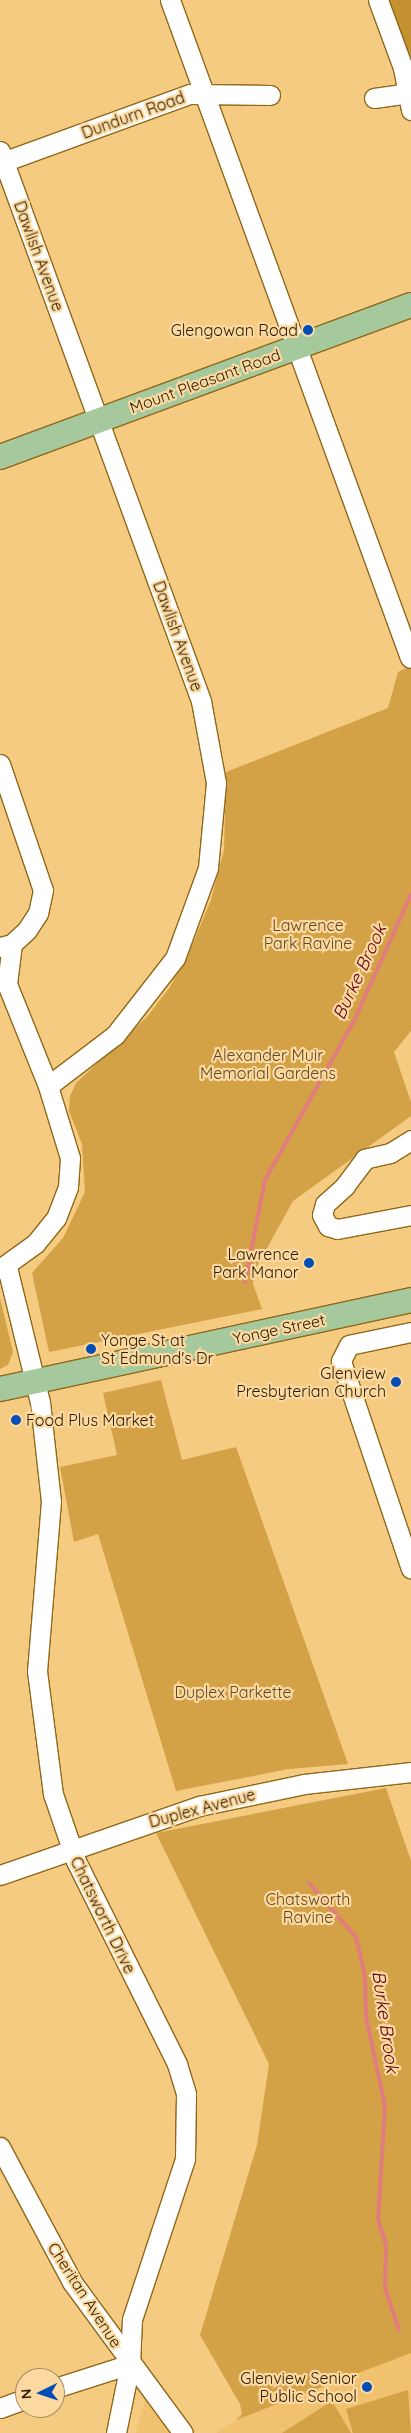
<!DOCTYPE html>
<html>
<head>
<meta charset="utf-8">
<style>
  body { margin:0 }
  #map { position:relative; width:411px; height:2433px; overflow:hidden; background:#f5ca81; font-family:Quicksand,sans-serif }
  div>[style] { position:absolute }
  .built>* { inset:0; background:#f0c16f }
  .green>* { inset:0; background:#d3a146 }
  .forest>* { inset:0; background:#c39130 }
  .stream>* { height:4px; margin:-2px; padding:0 2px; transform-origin:2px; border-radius:2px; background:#e27d7e }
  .roads { filter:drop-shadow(1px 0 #8f6819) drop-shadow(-1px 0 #8f6819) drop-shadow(0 1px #8f6819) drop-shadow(0 -1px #8f6819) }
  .minor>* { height:19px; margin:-9.5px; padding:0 9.5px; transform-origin:9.5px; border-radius:9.5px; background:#fff }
  .major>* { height:24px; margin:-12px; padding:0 12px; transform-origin:12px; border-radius:12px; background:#a5c89d }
  .dots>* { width:14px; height:14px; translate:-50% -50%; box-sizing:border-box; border:2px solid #fcd9a0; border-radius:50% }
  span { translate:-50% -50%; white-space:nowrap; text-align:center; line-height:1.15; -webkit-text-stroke:4.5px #fcd9a0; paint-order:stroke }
  .street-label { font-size:16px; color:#2b1b00 }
  .poi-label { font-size:16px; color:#2b1b00 }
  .right { translate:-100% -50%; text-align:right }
  .left { translate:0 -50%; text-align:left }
  .park-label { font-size:16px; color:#5e4922 }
  .water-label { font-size:18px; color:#600114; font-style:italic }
  .north { position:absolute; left:15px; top:2368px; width:50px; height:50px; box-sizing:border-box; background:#fcd9a0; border:1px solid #a88d60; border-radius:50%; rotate:266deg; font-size:14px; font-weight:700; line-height:20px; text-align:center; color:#2b1b00 }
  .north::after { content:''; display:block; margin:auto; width:18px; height:22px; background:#034db7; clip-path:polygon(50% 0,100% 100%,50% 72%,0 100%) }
</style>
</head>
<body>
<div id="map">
  <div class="built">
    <div style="clip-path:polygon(411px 2353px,411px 2433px,216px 2433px,236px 2420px)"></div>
    <div style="clip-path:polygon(145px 2399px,158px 2414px,172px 2433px,136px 2433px)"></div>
  </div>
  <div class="green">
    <div style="clip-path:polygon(411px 666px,411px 1031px,394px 1052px,411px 1102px,411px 1116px,293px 1201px,256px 1268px,253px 1284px,262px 1309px,49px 1352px,32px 1273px,63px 1238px,85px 1192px,82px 1144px,69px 1111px,70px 1096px,76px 1083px,147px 1017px,170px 987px,194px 941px,211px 900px,224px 850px,226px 772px,388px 708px,398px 672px)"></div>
    <div style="clip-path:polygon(0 1298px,13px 1352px,8px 1365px,0 1369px)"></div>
    <div style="clip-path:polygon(161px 1380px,182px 1460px,236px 1447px,348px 1764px,289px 1769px,176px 1791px,98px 1534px,74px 1542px,60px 1467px,117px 1455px,103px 1393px)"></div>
    <div style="clip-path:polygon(386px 1788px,411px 1861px,411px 2353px,236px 2420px,242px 2414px,240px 2404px,200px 2335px,257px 2145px,269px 2064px,156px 1833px)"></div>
    <div style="clip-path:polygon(408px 2390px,411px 2433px,353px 2433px,346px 2409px)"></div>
    <div style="clip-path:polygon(332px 2401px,351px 2433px,282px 2433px)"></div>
  </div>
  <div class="forest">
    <div style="clip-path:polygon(385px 0,411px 0,411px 73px)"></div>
  </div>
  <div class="stream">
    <div style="left:245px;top:1282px;width:104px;rotate:-78.9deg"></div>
    <div style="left:265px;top:1180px;width:182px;rotate:-60.8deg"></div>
    <div style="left:354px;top:1021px;width:139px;rotate:-65.8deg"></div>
    <div style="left:309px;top:1883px;width:72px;rotate:49deg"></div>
    <div style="left:356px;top:1937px;width:40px;rotate:77deg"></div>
    <div style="left:365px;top:1976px;width:41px;rotate:88.6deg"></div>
    <div style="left:366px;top:2017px;width:91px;rotate:77.9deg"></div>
    <div style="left:385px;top:2106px;width:113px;rotate:93.5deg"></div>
    <div style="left:378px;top:2219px;width:27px;rotate:73deg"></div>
    <div style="left:386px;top:2245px;width:43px;rotate:91.3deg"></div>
    <div style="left:385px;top:2288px;width:44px;rotate:71.6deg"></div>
  </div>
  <div class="roads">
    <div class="minor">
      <div style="left:170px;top:0;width:700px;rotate:69.96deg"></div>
      <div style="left:378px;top:0;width:72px;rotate:69.8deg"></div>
      <div style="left:403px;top:68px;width:43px;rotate:79.2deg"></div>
      <div style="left:374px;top:98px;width:34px;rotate:-8deg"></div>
      <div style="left:0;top:151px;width:586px;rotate:69.92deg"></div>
      <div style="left:201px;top:701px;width:83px;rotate:79.6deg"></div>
      <div style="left:216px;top:783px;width:85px;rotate:95.4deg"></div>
      <div style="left:208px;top:868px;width:96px;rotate:110.1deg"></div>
      <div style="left:175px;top:958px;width:98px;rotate:127.9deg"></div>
      <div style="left:115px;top:1035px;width:84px;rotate:142.7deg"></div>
      <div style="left:0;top:163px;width:202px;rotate:-20deg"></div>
      <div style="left:190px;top:94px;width:80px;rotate:0.7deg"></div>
      <div style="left:0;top:764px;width:133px;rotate:71.2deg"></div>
      <div style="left:43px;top:890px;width:24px;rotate:102deg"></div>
      <div style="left:38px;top:913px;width:20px;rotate:123deg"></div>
      <div style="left:27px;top:930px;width:21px;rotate:137deg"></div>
      <div style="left:12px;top:944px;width:12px;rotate:166deg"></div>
      <div style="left:0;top:979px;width:9px;rotate:36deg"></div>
      <div style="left:7px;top:984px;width:110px;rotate:68.1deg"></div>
      <div style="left:48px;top:1086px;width:75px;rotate:73deg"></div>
      <div style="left:70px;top:1158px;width:29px;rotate:94deg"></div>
      <div style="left:68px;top:1187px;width:33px;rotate:111deg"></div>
      <div style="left:56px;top:1218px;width:32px;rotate:129deg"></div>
      <div style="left:36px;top:1243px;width:44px;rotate:144.2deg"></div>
      <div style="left:7px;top:984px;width:40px;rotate:-82.9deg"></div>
      <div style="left:411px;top:1140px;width:25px;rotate:148deg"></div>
      <div style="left:390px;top:1153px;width:26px;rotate:167deg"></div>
      <div style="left:365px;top:1159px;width:34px;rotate:127deg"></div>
      <div style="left:345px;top:1186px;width:27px;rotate:138deg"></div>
      <div style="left:325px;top:1204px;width:11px;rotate:105deg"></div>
      <div style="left:322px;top:1215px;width:13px;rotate:61deg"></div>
      <div style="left:328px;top:1226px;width:9px;rotate:18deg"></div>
      <div style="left:337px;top:1229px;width:75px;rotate:-10.7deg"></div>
      <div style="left:7px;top:1267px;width:139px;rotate:76.3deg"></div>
      <div style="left:40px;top:1402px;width:100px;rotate:83.7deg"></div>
      <div style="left:51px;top:1501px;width:171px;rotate:94.7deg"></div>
      <div style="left:37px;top:1671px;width:124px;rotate:82.6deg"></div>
      <div style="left:53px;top:1794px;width:71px;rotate:71.1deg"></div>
      <div style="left:76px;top:1861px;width:227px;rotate:63.5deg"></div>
      <div style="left:177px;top:2064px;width:31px;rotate:73deg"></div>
      <div style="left:186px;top:2094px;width:65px;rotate:90.9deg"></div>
      <div style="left:185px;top:2159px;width:169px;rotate:108.3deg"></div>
      <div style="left:132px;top:2319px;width:45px;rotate:92.5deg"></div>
      <div style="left:130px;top:2364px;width:70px;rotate:101.5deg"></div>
      <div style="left:411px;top:1332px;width:63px;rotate:168.2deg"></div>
      <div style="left:349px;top:1345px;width:18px;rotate:117deg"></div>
      <div style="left:341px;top:1361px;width:219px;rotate:71.4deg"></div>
      <div style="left:0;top:1875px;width:211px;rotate:-19.1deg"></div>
      <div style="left:199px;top:1806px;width:107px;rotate:-11.8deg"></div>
      <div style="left:304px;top:1784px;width:108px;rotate:-6.4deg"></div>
      <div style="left:0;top:2147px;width:153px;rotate:61.9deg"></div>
      <div style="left:72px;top:2282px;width:187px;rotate:53.7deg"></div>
      <div style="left:55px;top:2388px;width:79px;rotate:-17.7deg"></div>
      <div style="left:0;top:2408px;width:27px;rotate:-20deg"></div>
    </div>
    <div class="major">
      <div style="left:0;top:457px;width:438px;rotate:-20.3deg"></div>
      <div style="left:0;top:1389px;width:421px;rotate:-12.2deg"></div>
    </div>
  </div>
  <div class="dots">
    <div style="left:308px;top:330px;background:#034db7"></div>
    <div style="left:309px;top:1263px;background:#034db7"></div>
    <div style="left:91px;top:1349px;background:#034db7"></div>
    <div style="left:396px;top:1382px;background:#034db7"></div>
    <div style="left:16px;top:1420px;background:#034db7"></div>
    <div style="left:367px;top:2387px;background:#034db7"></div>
  </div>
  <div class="street-label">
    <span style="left:133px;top:115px;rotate:-20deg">Dundurn Road</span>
    <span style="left:39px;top:256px;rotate:70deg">Dawlish Avenue</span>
    <span style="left:205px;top:381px;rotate:-20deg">Mount Pleasant Road</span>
    <span style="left:178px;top:636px;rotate:70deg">Dawlish Avenue</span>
    <span style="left:279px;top:1329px;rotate:-12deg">Yonge Street</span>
    <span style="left:202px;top:1808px;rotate:-15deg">Duplex Avenue</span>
    <span style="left:103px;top:1915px;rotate:64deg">Chatsworth Drive</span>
    <span style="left:85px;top:2295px;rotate:57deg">Cheritan Avenue</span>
  </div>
  <div class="poi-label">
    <span class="right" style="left:298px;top:330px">Glengowan Road</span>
    <span class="right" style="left:299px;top:1263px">Lawrence<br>Park Manor</span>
    <span class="left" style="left:101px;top:1349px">Yonge St at<br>St Edmund's Dr</span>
    <span class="right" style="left:386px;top:1382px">Glenview<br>Presbyterian Church</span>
    <span class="left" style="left:26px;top:1420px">Food Plus Market</span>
    <span class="right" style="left:357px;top:2387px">Glenview Senior<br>Public School</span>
  </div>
  <div class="park-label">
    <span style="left:308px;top:934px">Lawrence<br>Park Ravine</span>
    <span style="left:268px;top:1064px">Alexander Muir<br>Memorial Gardens</span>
    <span style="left:233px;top:1692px">Duplex Parkette</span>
    <span style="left:308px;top:1908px">Chatsworth<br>Ravine</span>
  </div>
  <div class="water-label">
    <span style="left:360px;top:972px;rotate:-65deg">Burke Brook</span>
    <span style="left:385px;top:2022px;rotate:82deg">Burke Brook</span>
  </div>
  <div class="north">N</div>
</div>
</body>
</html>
